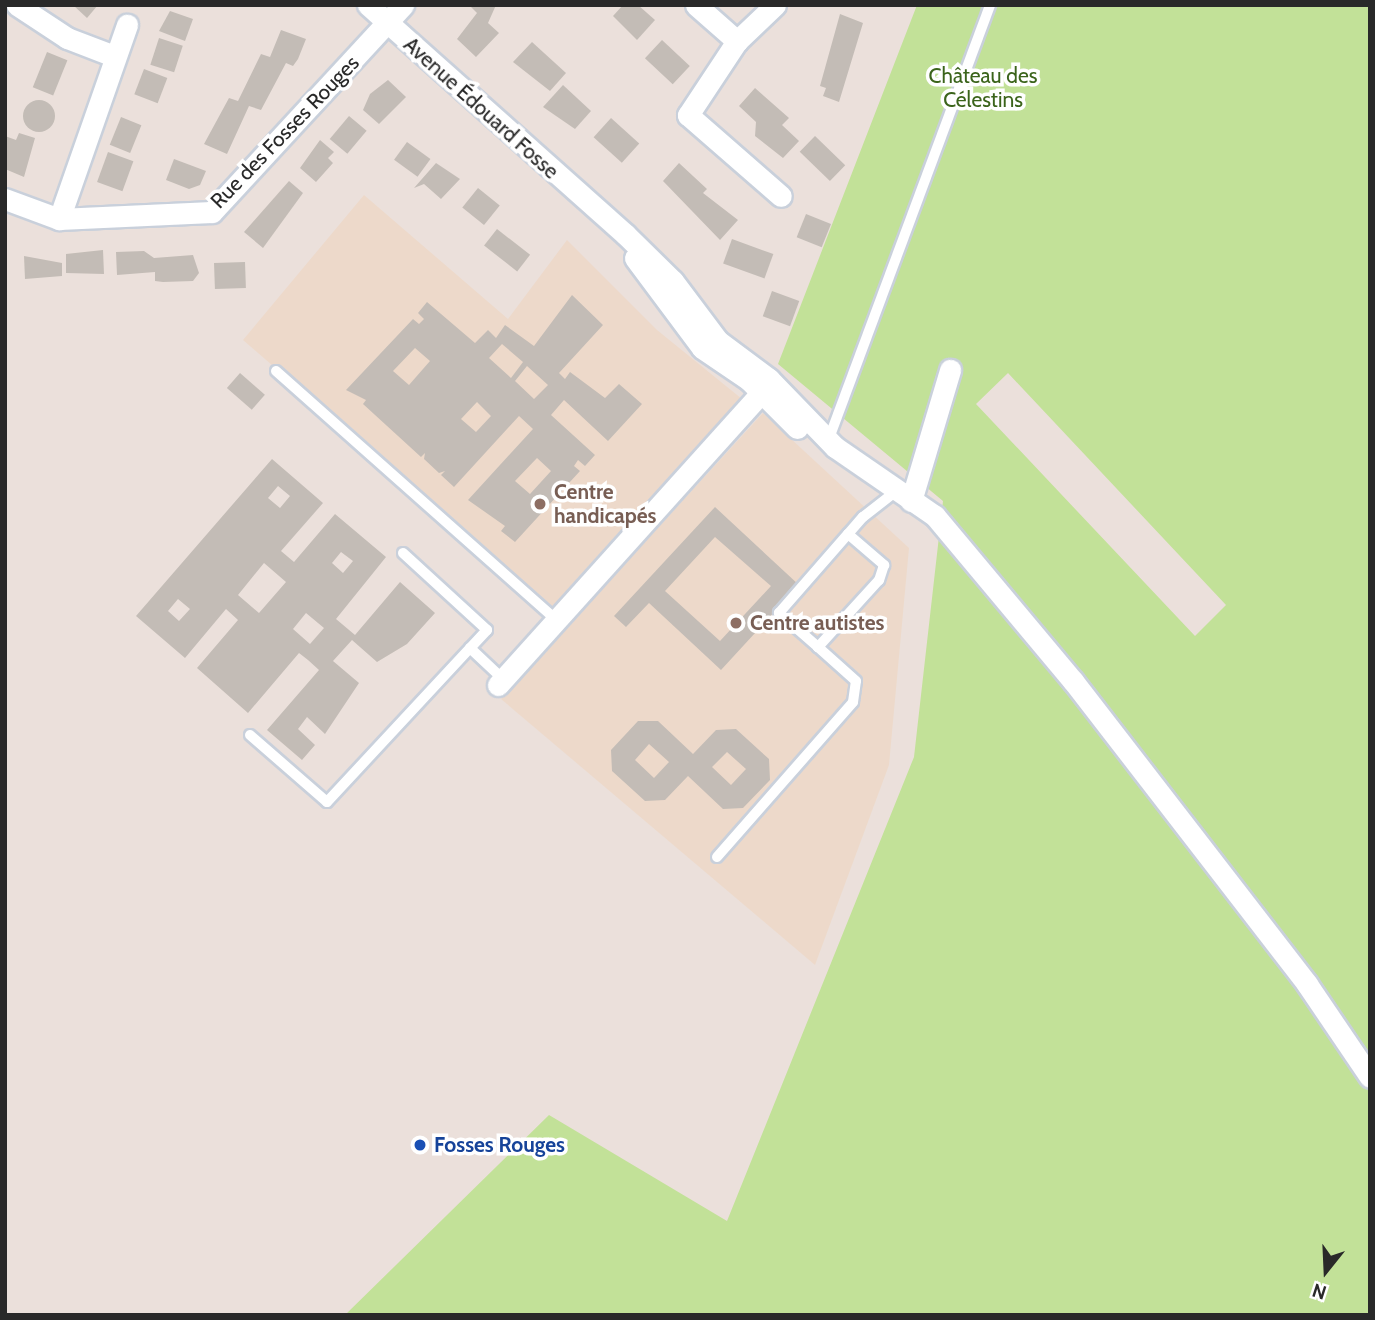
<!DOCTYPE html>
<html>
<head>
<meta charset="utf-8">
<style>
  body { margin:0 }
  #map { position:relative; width:1375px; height:1320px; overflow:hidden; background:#ebe0db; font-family:Cabin,sans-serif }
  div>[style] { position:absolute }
  .education>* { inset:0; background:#edd9ca }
  .green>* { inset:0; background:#c2e198 }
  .building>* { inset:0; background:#c3bcb6; transform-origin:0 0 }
  .round { border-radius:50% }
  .roads { filter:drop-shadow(2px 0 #c9d0db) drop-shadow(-2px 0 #c9d0db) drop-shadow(0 2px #c9d0db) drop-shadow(0 -2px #c9d0db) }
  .lane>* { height:10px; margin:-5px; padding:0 5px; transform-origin:5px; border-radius:5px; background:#fff }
  .street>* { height:21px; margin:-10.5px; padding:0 10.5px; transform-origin:10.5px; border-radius:10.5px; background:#fff }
  .dots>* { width:19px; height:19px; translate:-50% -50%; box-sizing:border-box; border:4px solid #fff; border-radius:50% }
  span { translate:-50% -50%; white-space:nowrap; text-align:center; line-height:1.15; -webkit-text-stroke:7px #fff; paint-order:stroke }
  .park-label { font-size:21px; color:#3b641b }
  .street-label { font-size:21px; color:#292929 }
  .education-label { font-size:21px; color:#785e54; font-weight:700 }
  .left { translate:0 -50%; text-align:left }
  .transit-label { font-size:21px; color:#164399; font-weight:700 }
  .frame { position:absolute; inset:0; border:7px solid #292929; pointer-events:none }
  .north { position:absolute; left:1291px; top:1236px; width:70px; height:70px; -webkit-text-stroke:5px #fff; paint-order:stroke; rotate:198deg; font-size:19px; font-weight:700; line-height:28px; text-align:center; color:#292929 }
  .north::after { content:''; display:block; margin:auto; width:24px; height:32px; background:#292929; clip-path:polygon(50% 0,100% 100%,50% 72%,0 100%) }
</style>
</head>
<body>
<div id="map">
  <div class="education">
    <div style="clip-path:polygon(364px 195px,508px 319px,567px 240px,657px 330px,742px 399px,553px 608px,243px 340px)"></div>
    <div style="clip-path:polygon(763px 413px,909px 548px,889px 765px,815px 965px,501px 699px)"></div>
  </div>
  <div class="green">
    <div style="clip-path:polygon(evenodd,917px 5px,1370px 5px,1370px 1315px,345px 1315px,549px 1115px,727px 1221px,914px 757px,943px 501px,778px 364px,917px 5px,1008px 373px,1226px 605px,1195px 636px,976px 404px,1008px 373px)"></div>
  </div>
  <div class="building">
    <div style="clip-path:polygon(73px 5px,98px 5px,87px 18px)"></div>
    <div style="clip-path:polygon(469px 5px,496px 5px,488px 23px,499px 33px,476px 57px,457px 39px,477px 13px)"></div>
    <div style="clip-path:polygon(623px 5px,638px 5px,655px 20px,637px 40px,613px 16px)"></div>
    <div style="clip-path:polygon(170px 11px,193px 19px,185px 41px,159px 31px)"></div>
    <div style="clip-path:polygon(840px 14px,863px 23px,839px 102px,823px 96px,826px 88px,820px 86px)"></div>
    <div style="clip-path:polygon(281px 30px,306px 39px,298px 59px,293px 66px,286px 63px,261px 110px,249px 106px,227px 154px,204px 144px,229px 98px,238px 101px,261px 54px,270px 57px)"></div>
    <div style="left:159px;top:38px;width:25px;height:28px;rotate:18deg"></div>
    <div style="left:662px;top:40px;width:38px;height:25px;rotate:43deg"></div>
    <div style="clip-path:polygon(532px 42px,566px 73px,550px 91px,513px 62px)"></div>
    <div style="left:47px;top:52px;width:22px;height:38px;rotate:22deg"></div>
    <div style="left:144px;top:69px;width:25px;height:27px;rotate:21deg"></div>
    <div style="clip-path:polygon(388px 80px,406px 97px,379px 124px,363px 110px,370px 94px)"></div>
    <div style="clip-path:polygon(563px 85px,591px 111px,575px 129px,543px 107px)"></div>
    <div style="clip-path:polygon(755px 88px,789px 118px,782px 125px,799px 141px,783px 158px,755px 136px,756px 122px,739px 106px)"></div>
    <div class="round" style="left:23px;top:100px;width:32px;height:32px"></div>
    <div style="left:349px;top:116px;width:23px;height:30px;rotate:40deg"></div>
    <div style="left:121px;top:117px;width:22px;height:30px;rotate:22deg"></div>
    <div style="left:611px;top:118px;width:38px;height:26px;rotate:42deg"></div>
    <div style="clip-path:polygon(19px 133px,35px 138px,24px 177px,5px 169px,5px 136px,16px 140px)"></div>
    <div style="left:815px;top:136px;width:42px;height:22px;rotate:44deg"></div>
    <div style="clip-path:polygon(320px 140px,334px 152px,328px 158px,333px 163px,316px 182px,300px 168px)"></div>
    <div style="left:407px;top:142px;width:29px;height:22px;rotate:36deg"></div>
    <div style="left:108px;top:152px;width:27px;height:32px;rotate:20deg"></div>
    <div style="clip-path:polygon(174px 159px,206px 171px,200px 185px,189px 189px,166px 180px)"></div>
    <div style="clip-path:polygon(436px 163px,460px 179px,441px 199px,424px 184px,414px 188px)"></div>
    <div style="clip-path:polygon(679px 163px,707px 189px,703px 193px,738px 220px,720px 240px,663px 181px)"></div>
    <div style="clip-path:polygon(289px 181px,303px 193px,263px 248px,244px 232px)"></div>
    <div style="left:478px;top:188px;width:28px;height:25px;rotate:39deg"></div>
    <div style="left:806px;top:214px;width:27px;height:25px;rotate:22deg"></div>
    <div style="left:497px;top:229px;width:42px;height:21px;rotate:38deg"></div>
    <div style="left:732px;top:239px;width:44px;height:26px;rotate:20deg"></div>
    <div style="clip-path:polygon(103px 250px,104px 274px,66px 273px,66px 254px)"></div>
    <div style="clip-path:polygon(144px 251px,154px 258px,193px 255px,199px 273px,193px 281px,163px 282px,155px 281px,155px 272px,117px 275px,116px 252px)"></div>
    <div style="clip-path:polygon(24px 256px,62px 263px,62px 276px,25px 279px)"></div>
    <div style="left:245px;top:262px;width:26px;height:31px;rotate:88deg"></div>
    <div style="left:772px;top:291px;width:29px;height:27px;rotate:20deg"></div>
    <div style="clip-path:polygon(evenodd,572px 295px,603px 325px,559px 373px,565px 379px,570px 372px,605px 398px,619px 384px,642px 404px,608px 441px,564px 400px,551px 415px,595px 455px,585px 466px,578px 460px,574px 466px,580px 471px,515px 542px,501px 531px,505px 526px,468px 500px,533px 429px,519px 416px,454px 487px,441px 475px,445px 471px,439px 473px,424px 459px,425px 453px,421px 457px,363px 404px,366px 400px,346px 390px,413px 319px,419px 324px,424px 319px,418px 313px,427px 302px,475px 343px,488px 330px,496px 338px,505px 325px,534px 346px,572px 295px,502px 344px,523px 362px,511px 378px,489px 358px,502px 344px,572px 295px,415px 348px,430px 361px,409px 385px,393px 371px,415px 348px,572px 295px,527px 366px,548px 385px,534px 399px,515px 381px,527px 366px,572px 295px,477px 402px,491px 416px,476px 432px,461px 419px,477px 402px,572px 295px,537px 458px,551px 471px,530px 494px,515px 481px,537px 458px)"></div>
    <div style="left:240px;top:373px;width:33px;height:20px;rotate:41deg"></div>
    <div style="clip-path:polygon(evenodd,272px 459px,323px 503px,281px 551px,294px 562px,335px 514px,386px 557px,336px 619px,355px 635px,400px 582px,435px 613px,407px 644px,377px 662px,352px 640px,333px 661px,359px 683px,325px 734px,307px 717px,298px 729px,315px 745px,302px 760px,267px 730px,319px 670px,308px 660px,299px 653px,248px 713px,197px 668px,238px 620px,226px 609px,185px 658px,136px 616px,272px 459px,278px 486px,290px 496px,280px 508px,268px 498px,278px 486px,272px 459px,341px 552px,353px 561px,343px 573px,332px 563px,341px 552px,272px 459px,264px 563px,286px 582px,259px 613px,238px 595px,264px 563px,272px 459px,178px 599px,190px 609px,179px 621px,168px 611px,178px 599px,272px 459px,306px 613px,324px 628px,310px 644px,293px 629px,306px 613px)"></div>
    <div style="clip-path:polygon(evenodd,715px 507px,799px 585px,721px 670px,649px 603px,626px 627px,614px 616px,715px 507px,715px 537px,771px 586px,720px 641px,665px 591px,715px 537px)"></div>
    <div style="clip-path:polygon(evenodd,638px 721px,658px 721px,693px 754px,716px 730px,736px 729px,769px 759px,770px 780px,743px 808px,723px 809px,688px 776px,665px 800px,645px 801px,612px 771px,611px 750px,638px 721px,649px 744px,669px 762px,654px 778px,635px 760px,649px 744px,638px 721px,727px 752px,746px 769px,731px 785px,712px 767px,727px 752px)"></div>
  </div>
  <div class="roads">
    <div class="lane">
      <div style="left:276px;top:371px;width:375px;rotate:41.6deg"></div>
      <div style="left:828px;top:441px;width:465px;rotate:-69.6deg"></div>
      <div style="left:848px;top:534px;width:48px;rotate:40.7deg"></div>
      <div style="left:884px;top:565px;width:16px;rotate:108deg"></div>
      <div style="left:879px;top:580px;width:91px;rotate:132.3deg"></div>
      <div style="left:818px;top:647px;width:52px;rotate:-138.9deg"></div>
      <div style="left:779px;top:613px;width:105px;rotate:-48.9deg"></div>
      <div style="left:848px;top:534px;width:23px;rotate:-49deg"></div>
      <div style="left:863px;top:517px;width:39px;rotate:-38deg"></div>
      <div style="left:403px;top:553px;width:114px;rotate:42.5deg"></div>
      <div style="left:487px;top:630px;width:25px;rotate:133deg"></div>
      <div style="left:250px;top:735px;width:102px;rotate:41deg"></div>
      <div style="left:327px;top:802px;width:210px;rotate:-47.1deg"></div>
      <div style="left:470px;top:648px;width:45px;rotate:43.2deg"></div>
      <div style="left:717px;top:857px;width:206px;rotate:-48.7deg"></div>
      <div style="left:853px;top:702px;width:21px;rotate:-82deg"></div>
      <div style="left:856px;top:681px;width:51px;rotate:-138.2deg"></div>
    </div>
    <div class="street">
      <div style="left:17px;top:5px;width:60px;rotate:33.4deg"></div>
      <div style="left:67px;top:38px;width:50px;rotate:21deg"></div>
      <div style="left:368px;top:5px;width:344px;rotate:41.7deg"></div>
      <div style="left:625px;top:234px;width:67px;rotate:44.4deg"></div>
      <div style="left:673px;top:281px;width:75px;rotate:53.1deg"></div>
      <div style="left:718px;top:341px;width:64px;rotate:36.7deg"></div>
      <div style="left:769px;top:379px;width:95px;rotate:45.9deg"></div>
      <div style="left:835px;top:447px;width:121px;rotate:34.6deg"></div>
      <div style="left:935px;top:516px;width:215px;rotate:50.1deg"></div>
      <div style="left:1073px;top:681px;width:383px;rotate:52.3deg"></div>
      <div style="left:1307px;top:984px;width:112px;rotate:55.9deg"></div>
      <div style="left:696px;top:5px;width:55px;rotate:41.3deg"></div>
      <div style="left:775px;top:5px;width:52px;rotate:136.5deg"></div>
      <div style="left:737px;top:41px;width:89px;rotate:123.5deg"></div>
      <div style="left:688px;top:115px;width:123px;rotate:41.1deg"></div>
      <div style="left:5px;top:199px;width:58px;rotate:20.3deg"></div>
      <div style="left:59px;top:219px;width:153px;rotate:-2.6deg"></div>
      <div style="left:212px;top:212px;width:282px;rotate:-47.3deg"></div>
      <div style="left:59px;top:219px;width:206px;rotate:-70.7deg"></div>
      <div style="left:635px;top:258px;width:112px;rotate:53.3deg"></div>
      <div style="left:702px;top:348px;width:57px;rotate:34.2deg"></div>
      <div style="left:749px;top:380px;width:68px;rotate:45deg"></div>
      <div style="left:911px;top:501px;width:137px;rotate:-73.4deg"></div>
      <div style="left:498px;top:685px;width:408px;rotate:-48deg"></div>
    </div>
  </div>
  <div class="dots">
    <div style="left:540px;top:504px;background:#8d6e63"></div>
    <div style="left:736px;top:623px;background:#8d6e63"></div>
    <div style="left:420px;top:1145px;background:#1a4fb4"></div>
  </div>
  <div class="park-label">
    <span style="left:983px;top:88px">Château des<br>Célestins</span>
  </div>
  <div class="street-label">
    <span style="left:481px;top:108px;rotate:42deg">Avenue Édouard Fosse</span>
    <span style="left:285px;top:132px;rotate:-46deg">Rue des Fosses Rouges</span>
  </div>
  <div class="education-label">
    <span class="left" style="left:554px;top:504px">Centre<br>handicapés</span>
    <span class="left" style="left:750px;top:623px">Centre autistes</span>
  </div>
  <div class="transit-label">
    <span class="left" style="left:434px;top:1145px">Fosses Rouges</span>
  </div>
  <div class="frame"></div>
  <div class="north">N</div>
</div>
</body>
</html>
